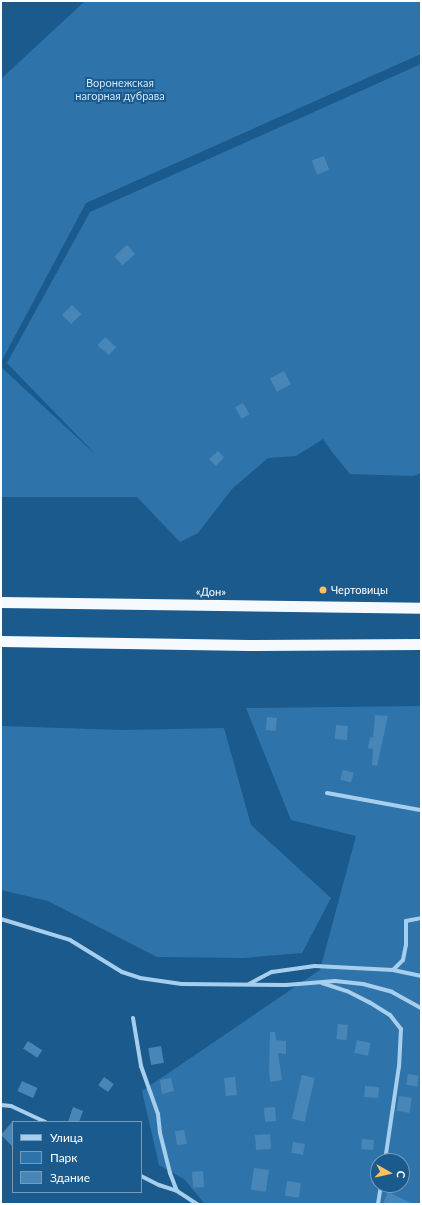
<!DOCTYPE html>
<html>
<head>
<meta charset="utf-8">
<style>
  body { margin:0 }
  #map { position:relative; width:422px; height:1205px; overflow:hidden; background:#1b5a8d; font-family:Lato,sans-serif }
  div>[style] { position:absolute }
  .green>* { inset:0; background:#2e74ab }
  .building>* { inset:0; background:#4886b7; transform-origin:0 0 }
  .minor>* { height:4px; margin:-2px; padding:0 2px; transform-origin:2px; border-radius:2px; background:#a7cfed }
  .trunk>* { height:11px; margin:-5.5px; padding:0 5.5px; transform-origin:5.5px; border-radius:5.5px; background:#f6faff }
  .dots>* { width:11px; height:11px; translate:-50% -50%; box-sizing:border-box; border:2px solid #1b5a8d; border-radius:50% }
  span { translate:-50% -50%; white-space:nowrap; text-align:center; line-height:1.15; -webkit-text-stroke:4px #1b5a8d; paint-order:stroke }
  .park-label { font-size:11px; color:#cde6fa }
  .poi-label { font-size:11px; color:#fff }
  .left { translate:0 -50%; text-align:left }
  .street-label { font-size:11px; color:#fff }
  .frame { position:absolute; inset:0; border:2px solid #fff; pointer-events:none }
  .legend { position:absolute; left:12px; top:1121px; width:130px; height:72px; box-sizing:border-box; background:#1b5a8d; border:1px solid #769cbb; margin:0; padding:5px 7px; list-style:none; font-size:12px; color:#fff }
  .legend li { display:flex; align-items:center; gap:8px; height:20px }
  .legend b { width:20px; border:1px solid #769cbb }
  .north { position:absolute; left:370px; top:1153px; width:40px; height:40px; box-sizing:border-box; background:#1b5a8d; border:1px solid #769cbb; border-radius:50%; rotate:98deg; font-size:11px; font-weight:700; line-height:16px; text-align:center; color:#fff }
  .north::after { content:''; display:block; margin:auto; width:14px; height:18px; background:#ffc064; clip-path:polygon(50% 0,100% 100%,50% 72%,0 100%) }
</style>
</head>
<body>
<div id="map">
  <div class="green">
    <div style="clip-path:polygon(85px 1px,421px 1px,421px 54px,86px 203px,1px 362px,1px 79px)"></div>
    <div style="clip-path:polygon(421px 64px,421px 473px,414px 476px,350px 474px,332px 452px,323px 439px,296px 456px,268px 458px,232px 489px,198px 533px,180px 542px,137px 497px,1px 497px,1px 367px,97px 456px,7px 363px,90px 212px)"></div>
    <div style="clip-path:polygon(evenodd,421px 706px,421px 1204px,205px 1204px,184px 1179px,159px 1165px,142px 1091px,320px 970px,356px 836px,291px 820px,246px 708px,421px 706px,378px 1161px,402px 1161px,402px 1185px,378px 1185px,378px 1161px)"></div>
    <div style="clip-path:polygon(1px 726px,123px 730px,224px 728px,251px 825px,331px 898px,302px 953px,243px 958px,157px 957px,48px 901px,1px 890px)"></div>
  </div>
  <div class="building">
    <div style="left:324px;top:156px;width:15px;height:13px;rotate:70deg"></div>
    <div style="left:127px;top:245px;width:12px;height:17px;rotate:48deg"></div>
    <div style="left:72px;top:305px;width:13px;height:14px;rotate:45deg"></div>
    <div style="left:105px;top:337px;width:15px;height:11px;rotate:42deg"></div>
    <div style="left:284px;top:371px;width:15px;height:16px;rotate:62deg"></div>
    <div style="left:243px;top:403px;width:13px;height:9px;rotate:61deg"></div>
    <div style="clip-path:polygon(218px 451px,224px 457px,216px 466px,209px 459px)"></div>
    <div style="clip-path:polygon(375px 715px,388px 716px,377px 766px,372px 765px,373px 749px,368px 748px,370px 737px,373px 738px)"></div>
    <div style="left:267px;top:717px;width:10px;height:13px;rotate:6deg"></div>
    <div style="left:336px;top:725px;width:12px;height:14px;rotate:5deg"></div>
    <div style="left:343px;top:770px;width:11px;height:10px;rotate:15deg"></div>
    <div style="left:338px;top:1024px;width:10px;height:15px;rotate:6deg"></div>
    <div style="clip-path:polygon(270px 1032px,275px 1032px,276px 1040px,286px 1041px,286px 1054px,278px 1053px,282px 1080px,270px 1082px,269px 1069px)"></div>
    <div style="left:357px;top:1040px;width:14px;height:13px;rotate:12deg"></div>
    <div style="left:28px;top:1041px;width:17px;height:9px;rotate:33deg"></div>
    <div style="left:161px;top:1046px;width:17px;height:13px;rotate:80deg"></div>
    <div style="left:408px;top:1074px;width:11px;height:11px;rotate:10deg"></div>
    <div style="left:302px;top:1075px;width:13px;height:45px;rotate:13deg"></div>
    <div style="left:104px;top:1077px;width:12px;height:10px;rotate:35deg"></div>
    <div style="left:235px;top:1077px;width:18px;height:11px;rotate:84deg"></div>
    <div style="clip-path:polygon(171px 1078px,174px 1091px,162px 1094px,160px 1080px)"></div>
    <div style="left:22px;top:1081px;width:17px;height:11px;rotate:24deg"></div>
    <div style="left:365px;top:1086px;width:14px;height:11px;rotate:4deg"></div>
    <div style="left:399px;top:1096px;width:13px;height:15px;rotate:9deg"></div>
    <div style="clip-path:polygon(73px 1107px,83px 1111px,79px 1122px,68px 1122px)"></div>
    <div style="left:275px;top:1107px;width:14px;height:11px;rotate:86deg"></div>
    <div style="clip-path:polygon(13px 1121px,13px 1147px,1px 1135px)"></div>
    <div style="clip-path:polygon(184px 1130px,187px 1144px,177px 1145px,175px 1131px)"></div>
    <div style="left:270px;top:1134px;width:15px;height:15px;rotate:86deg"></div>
    <div style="left:362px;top:1139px;width:12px;height:10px;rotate:5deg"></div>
    <div style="left:293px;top:1142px;width:12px;height:11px;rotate:9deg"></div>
    <div style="left:254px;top:1168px;width:15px;height:22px;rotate:8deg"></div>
    <div style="left:203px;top:1171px;width:16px;height:11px;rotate:86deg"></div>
    <div style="left:287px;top:1181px;width:14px;height:15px;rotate:8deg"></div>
    <div style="clip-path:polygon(388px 1192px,413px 1204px,383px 1204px)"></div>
  </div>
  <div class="minor">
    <div style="left:327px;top:793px;width:96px;rotate:10.3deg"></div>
    <div style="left:1px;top:919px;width:72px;rotate:16.9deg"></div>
    <div style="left:70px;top:940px;width:61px;rotate:31.6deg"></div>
    <div style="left:122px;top:972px;width:19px;rotate:18deg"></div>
    <div style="left:140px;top:978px;width:42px;rotate:8.1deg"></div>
    <div style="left:182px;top:984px;width:104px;rotate:0.6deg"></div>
    <div style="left:286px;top:985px;width:49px;rotate:-4.7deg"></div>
    <div style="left:335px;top:981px;width:28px;rotate:6deg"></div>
    <div style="left:363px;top:984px;width:30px;rotate:15deg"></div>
    <div style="left:392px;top:992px;width:33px;rotate:29deg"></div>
    <div style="left:393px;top:970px;width:29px;rotate:12deg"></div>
    <div style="left:322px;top:983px;width:26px;rotate:18deg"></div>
    <div style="left:347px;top:991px;width:25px;rotate:27deg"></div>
    <div style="left:369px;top:1002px;width:25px;rotate:32deg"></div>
    <div style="left:390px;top:1015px;width:18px;rotate:52deg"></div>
    <div style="left:401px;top:1029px;width:37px;rotate:93deg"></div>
    <div style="left:399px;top:1066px;width:96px;rotate:98.4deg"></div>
    <div style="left:249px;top:984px;width:26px;rotate:-28deg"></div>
    <div style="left:272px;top:972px;width:43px;rotate:-7.9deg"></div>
    <div style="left:315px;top:966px;width:78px;rotate:2.9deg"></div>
    <div style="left:393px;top:970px;width:14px;rotate:-45deg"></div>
    <div style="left:403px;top:960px;width:15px;rotate:-79deg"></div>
    <div style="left:406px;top:945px;width:24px;rotate:-90deg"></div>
    <div style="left:406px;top:921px;width:15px;rotate:-11deg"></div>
    <div style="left:133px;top:1018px;width:49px;rotate:80.5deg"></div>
    <div style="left:141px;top:1066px;width:51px;rotate:70.5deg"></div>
    <div style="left:158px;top:1114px;width:19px;rotate:84deg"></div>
    <div style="left:160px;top:1133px;width:41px;rotate:76deg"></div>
    <div style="left:170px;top:1173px;width:19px;rotate:69deg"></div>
    <div style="left:1px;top:1105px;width:10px;rotate:6deg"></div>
    <div style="left:11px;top:1106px;width:38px;rotate:25deg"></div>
    <div style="left:141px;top:1176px;width:20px;rotate:27deg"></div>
    <div style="left:159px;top:1185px;width:19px;rotate:18deg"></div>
    <div style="left:177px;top:1191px;width:24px;rotate:33deg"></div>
    <div style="left:378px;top:1204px;width:19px;rotate:-81deg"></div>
  </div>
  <div class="trunk">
    <div style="left:1px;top:602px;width:420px;rotate:0.8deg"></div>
    <div style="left:1px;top:641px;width:248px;rotate:0.9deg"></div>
    <div style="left:249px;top:645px;width:172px;rotate:-0.3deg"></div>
  </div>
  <div class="dots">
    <div style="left:323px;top:590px;background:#ffc064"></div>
  </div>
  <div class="park-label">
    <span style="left:120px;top:90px">Воронежская<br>нагорная дубрава</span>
  </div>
  <div class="poi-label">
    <span class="left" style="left:331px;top:590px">Чертовицы</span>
  </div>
  <div class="street-label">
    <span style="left:211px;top:592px;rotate:1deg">«Дон»</span>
  </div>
  <div class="frame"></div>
  <ul class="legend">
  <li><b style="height:5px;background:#a7cfed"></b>Улица</li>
  <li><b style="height:11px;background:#2e74ab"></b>Парк</li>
  <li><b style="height:11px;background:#4886b7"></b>Здание</li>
  </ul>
  <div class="north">С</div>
</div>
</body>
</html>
